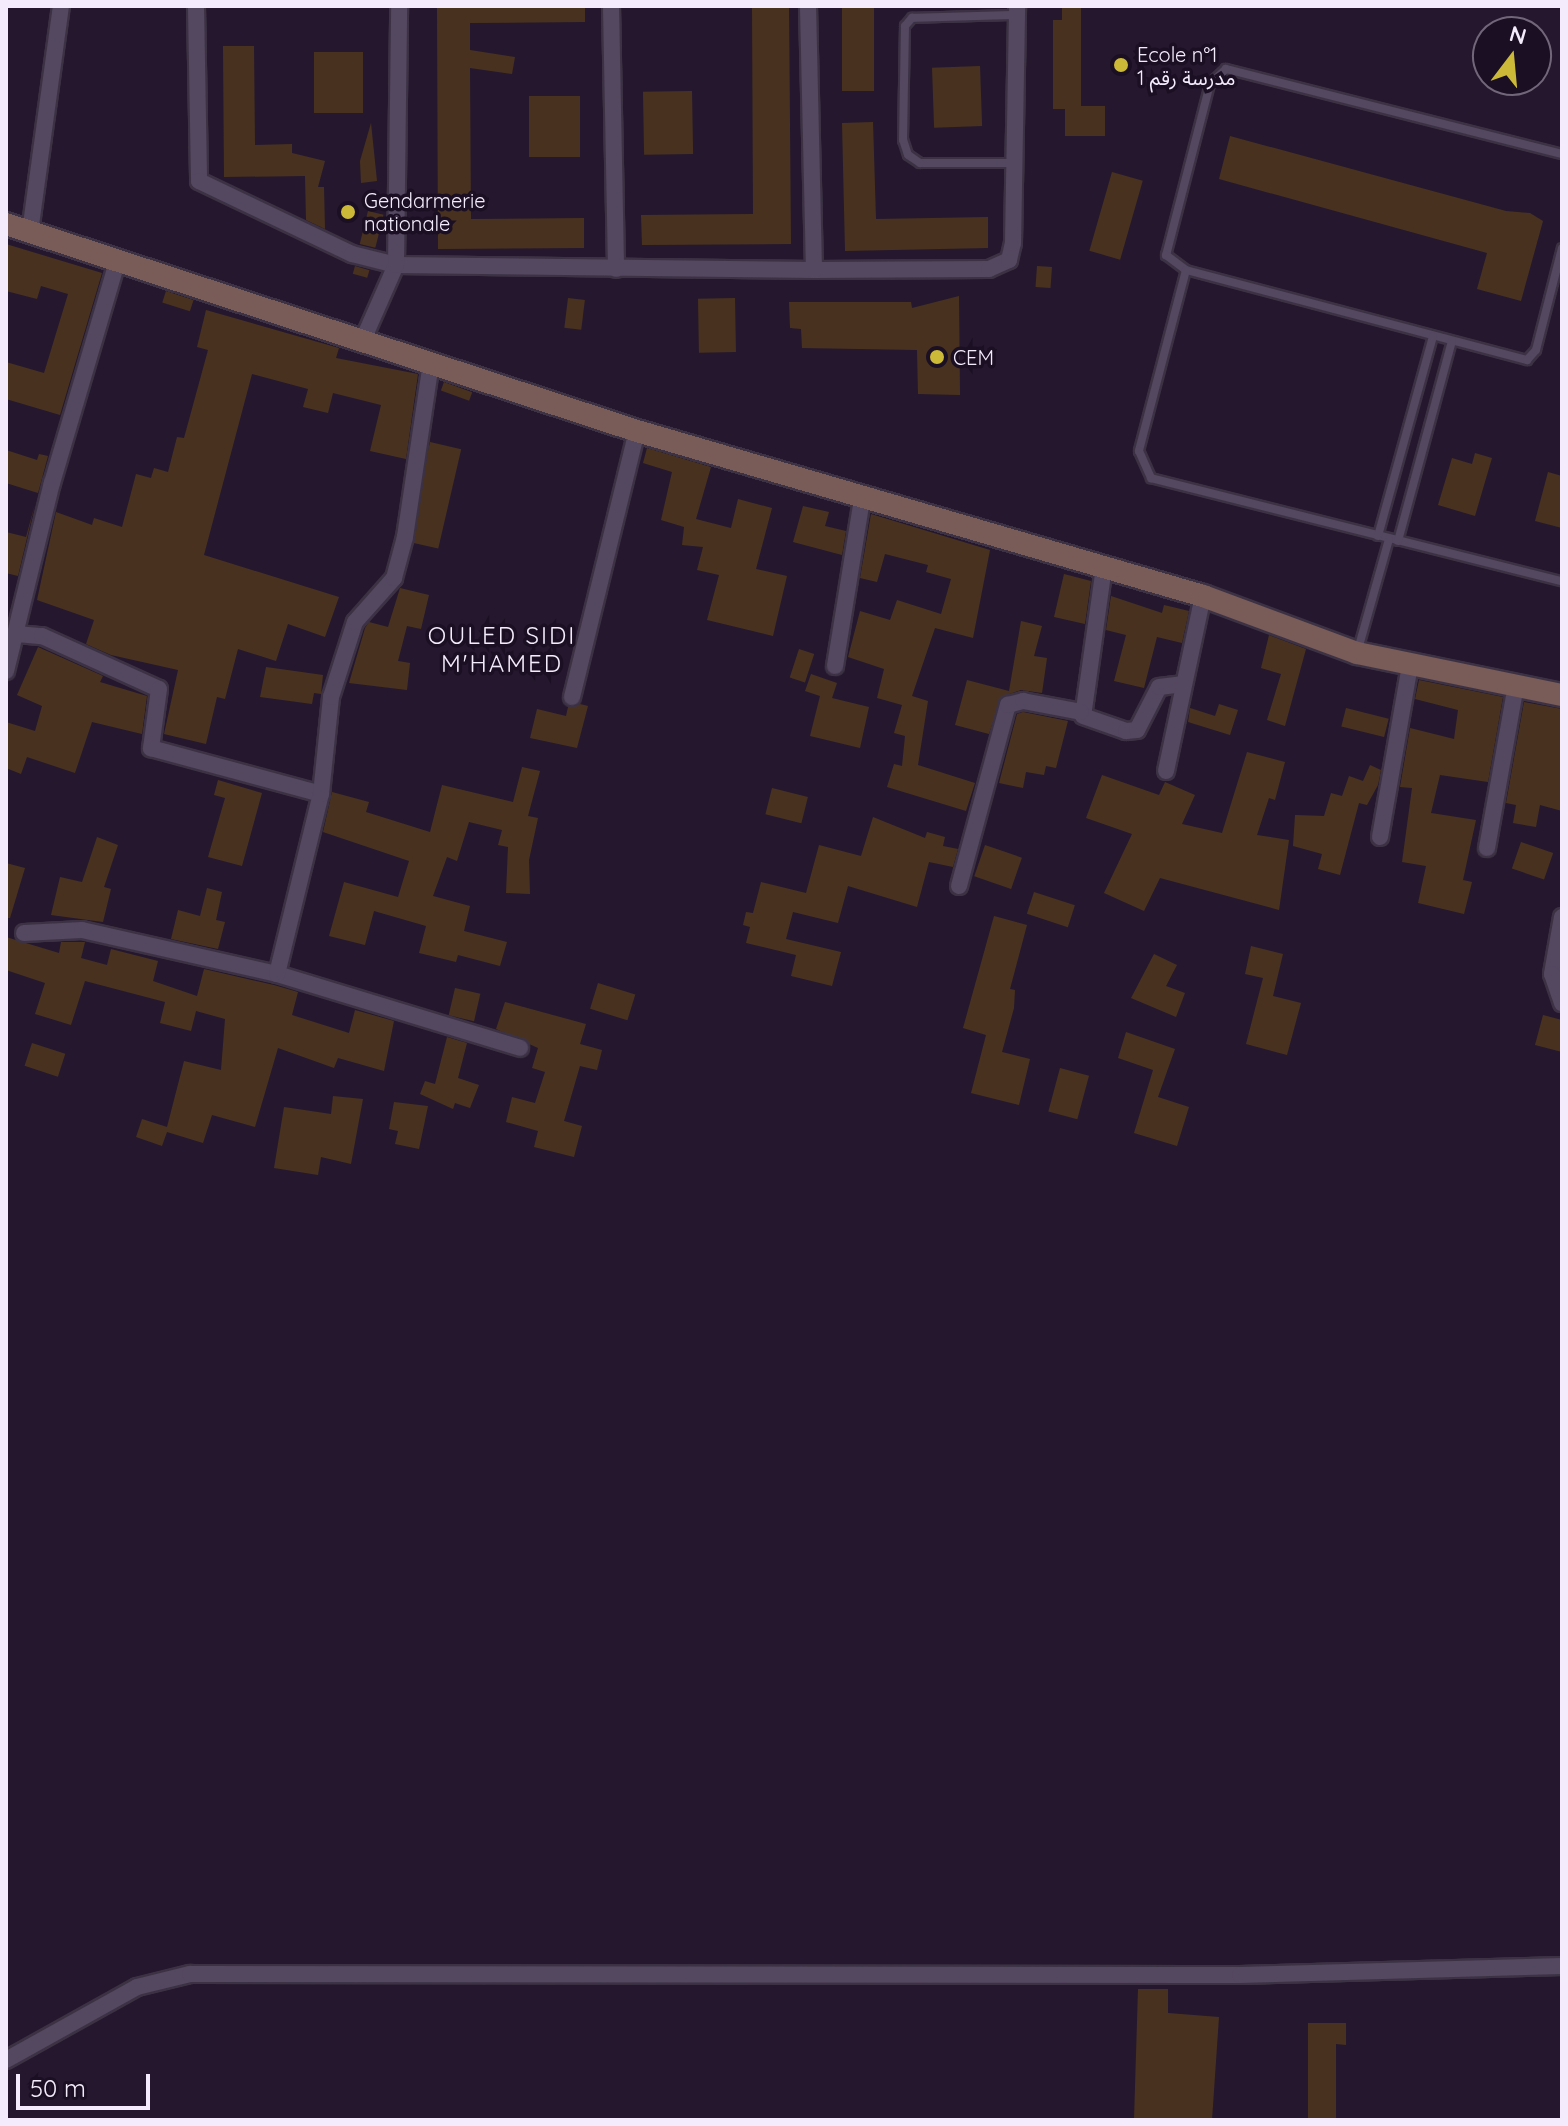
<!DOCTYPE html>
<html>
<head>
<meta charset="utf-8">
<style>
  body { margin:0 }
  #map { position:relative; width:1568px; height:2126px; overflow:hidden; background:#25182e; font-family:Quicksand,"Noto Sans Arabic",sans-serif }
  div>[style] { position:absolute }
  .building>* { inset:0; background:#48321f; transform-origin:0 0 }
  .roads { filter:drop-shadow(2px 0 #3c3244) drop-shadow(-2px 0 #3c3244) drop-shadow(0 2px #3c3244) drop-shadow(0 -2px #3c3244) }
  .lane>* { height:8px; margin:-4px; padding:0 4px; transform-origin:4px; border-radius:4px; background:#544760 }
  .street>* { height:16px; margin:-8px; padding:0 8px; transform-origin:8px; border-radius:8px; background:#544760 }
  .secondary>* { height:22px; margin:-11px; padding:0 11px; transform-origin:11px; border-radius:11px; background:#795b58 }
  .dots>* { width:22px; height:22px; translate:-50% -50%; box-sizing:border-box; border:4px solid #1b0f24; border-radius:50% }
  span { translate:-50% -50%; white-space:nowrap; text-align:center; line-height:1.15; -webkit-text-stroke:7px #1b0f24; paint-order:stroke }
  .poi-label { font-size:20px; color:#f4ecfc }
  .left { translate:0 -50%; text-align:left }
  .quarter-label { font-size:24px; color:#f4ecfc; letter-spacing:2px }
  .frame { position:absolute; inset:0; border:8px solid #f4ecfc; pointer-events:none }
  .north { position:absolute; left:1472px; top:16px; width:80px; height:80px; box-sizing:border-box; background:#1b0f24; border:2px solid #72677a; border-radius:50%; rotate:16deg; font-size:22px; font-weight:700; line-height:32px; text-align:center; color:#f4ecfc }
  .north::after { content:''; display:block; margin:auto; width:28px; height:36px; background:#ccb938; clip-path:polygon(50% 0,100% 100%,50% 72%,0 100%) }
  .scale { position:absolute; left:16px; top:2074px; width:134px; height:36px; box-sizing:border-box; border:4px solid #f4ecfc; border-top:0; padding-left:10px; font-size:24px; line-height:28px; white-space:nowrap; color:#f4ecfc; -webkit-text-stroke:6px #1b0f24; paint-order:stroke }
</style>
</head>
<body>
<div id="map">
  <div class="building">
    <div style="clip-path:polygon(437px 6px,585px 6px,585px 22px,470px 23px,470px 50px,515px 57px,512px 74px,470px 68px,471px 219px,584px 218px,584px 248px,438px 249px)"></div>
    <div style="clip-path:polygon(752px 6px,789px 6px,791px 244px,642px 245px,641px 215px,753px 214px)"></div>
    <div style="left:842px;top:6px;width:32px;height:85px"></div>
    <div style="clip-path:polygon(1062px 6px,1081px 6px,1081px 106px,1105px 106px,1105px 136px,1065px 136px,1065px 109px,1053px 109px,1053px 20px,1062px 20px)"></div>
    <div style="clip-path:polygon(223px 46px,254px 46px,255px 145px,292px 144px,292px 153px,325px 161px,318px 187px,324px 187px,325px 229px,306px 220px,305px 176px,224px 177px)"></div>
    <div style="left:314px;top:52px;width:49px;height:61px"></div>
    <div style="left:980px;top:66px;width:60px;height:48px;rotate:88deg"></div>
    <div style="left:692px;top:91px;width:63px;height:49px;rotate:89deg"></div>
    <div style="left:529px;top:96px;width:51px;height:61px"></div>
    <div style="clip-path:polygon(873px 122px,876px 219px,988px 217px,988px 248px,845px 251px,842px 123px)"></div>
    <div style="clip-path:polygon(371px 123px,377px 181px,361px 183px,360px 161px)"></div>
    <div style="clip-path:polygon(1230px 136px,1506px 211px,1530px 213px,1543px 221px,1521px 301px,1477px 289px,1487px 253px,1219px 179px)"></div>
    <div style="left:1112px;top:172px;width:32px;height:82px;rotate:16deg"></div>
    <div style="left:368px;top:211px;width:16px;height:34px;rotate:14deg"></div>
    <div style="clip-path:polygon(6px 244px,102px 273px,60px 415px,6px 399px,6px 362px,44px 373px,68px 294px,41px 286px,37px 299px,6px 291px)"></div>
    <div style="left:355px;top:266px;width:15px;height:8px;rotate:16deg"></div>
    <div style="left:1037px;top:266px;width:15px;height:21px;rotate:4deg"></div>
    <div style="left:166px;top:291px;width:29px;height:12px;rotate:18deg"></div>
    <div style="clip-path:polygon(959px 296px,960px 395px,918px 394px,917px 350px,802px 348px,801px 329px,790px 328px,789px 302px,911px 302px,912px 308px)"></div>
    <div style="left:568px;top:298px;width:17px;height:30px;rotate:7deg"></div>
    <div style="left:735px;top:298px;width:54px;height:37px;rotate:89deg"></div>
    <div style="clip-path:polygon(206px 310px,339px 348px,336px 358px,418px 374px,406px 459px,370px 451px,381px 405px,333px 393px,328px 413px,303px 407px,308px 389px,252px 374px,204px 555px,339px 597px,325px 637px,288px 624px,276px 661px,238px 649px,225px 699px,217px 697px,206px 744px,164px 734px,178px 670px,111px 655px,86px 644px,94px 620px,37px 600px,56px 512px,92px 525px,94px 518px,122px 527px,136px 474px,151px 478px,154px 468px,168px 472px,177px 437px,184px 438px,208px 350px,197px 347px)"></div>
    <div style="left:444px;top:382px;width:30px;height:9px;rotate:20deg"></div>
    <div style="left:430px;top:442px;width:32px;height:102px;rotate:13deg"></div>
    <div style="clip-path:polygon(647px 448px,711px 467px,696px 519px,731px 528px,738px 499px,772px 508px,756px 569px,787px 576px,773px 636px,707px 620px,719px 575px,697px 570px,703px 547px,682px 545px,684px 527px,661px 520px,672px 472px,643px 463px)"></div>
    <div style="clip-path:polygon(6px 450px,37px 460px,39px 454px,48px 456px,38px 493px,6px 483px)"></div>
    <div style="clip-path:polygon(1475px 453px,1492px 458px,1475px 516px,1438px 505px,1452px 458px,1472px 464px)"></div>
    <div style="clip-path:polygon(1548px 472px,1562px 476px,1562px 528px,1535px 521px)"></div>
    <div style="clip-path:polygon(35px 504px,18px 576px,6px 573px,6px 532px,26px 537px)"></div>
    <div style="clip-path:polygon(803px 506px,829px 512px,825px 526px,846px 531px,842px 555px,793px 542px)"></div>
    <div style="clip-path:polygon(871px 514px,990px 550px,973px 638px,935px 628px,912px 696px,928px 701px,918px 765px,975px 783px,966px 811px,887px 787px,894px 764px,902px 766px,905px 736px,894px 733px,902px 705px,877px 698px,884px 669px,848px 657px,860px 611px,890px 620px,897px 600px,941px 614px,951px 579px,926px 572px,928px 565px,885px 554px,877px 582px,860px 578px)"></div>
    <div style="clip-path:polygon(1064px 574px,1091px 581px,1085px 624px,1054px 617px)"></div>
    <div style="clip-path:polygon(400px 588px,429px 595px,421px 629px,407px 626px,398px 661px,410px 663px,407px 690px,349px 683px,365px 628px,369px 622px,388px 627px)"></div>
    <div style="clip-path:polygon(1111px 596px,1162px 613px,1164px 605px,1189px 611px,1182px 643px,1157px 637px,1144px 688px,1114px 681px,1126px 635px,1106px 630px)"></div>
    <div style="clip-path:polygon(1021px 621px,1042px 626px,1034px 656px,1047px 658px,1042px 693px,1021px 690px,1001px 697px,989px 734px,955px 725px,967px 680px,1009px 691px)"></div>
    <div style="clip-path:polygon(1269px 635px,1306px 649px,1285px 726px,1267px 720px,1281px 674px,1261px 668px)"></div>
    <div style="clip-path:polygon(38px 647px,103px 676px,100px 682px,147px 696px,142px 734px,92px 722px,75px 773px,27px 757px,21px 774px,6px 768px,6px 722px,35px 731px,42px 706px,17px 695px)"></div>
    <div style="left:799px;top:649px;width:16px;height:30px;rotate:18deg"></div>
    <div style="clip-path:polygon(266px 667px,323px 675px,321px 694px,314px 693px,312px 704px,260px 697px)"></div>
    <div style="clip-path:polygon(811px 674px,837px 683px,832px 698px,869px 707px,860px 748px,810px 736px,820px 696px,805px 691px)"></div>
    <div style="clip-path:polygon(1419px 680px,1503px 697px,1488px 782px,1440px 775px,1431px 813px,1476px 820px,1463px 880px,1472px 882px,1464px 914px,1418px 903px,1426px 866px,1402px 862px,1412px 788px,1400px 787px,1410px 728px,1454px 739px,1458px 710px,1415px 699px)"></div>
    <div style="clip-path:polygon(1524px 702px,1562px 709px,1562px 811px,1540px 805px,1536px 827px,1513px 823px,1516px 805px,1506px 803px)"></div>
    <div style="clip-path:polygon(580px 704px,588px 706px,577px 748px,530px 738px,537px 709px,566px 716px,568px 707px)"></div>
    <div style="clip-path:polygon(1219px 704px,1238px 710px,1230px 735px,1188px 722px,1190px 708px,1215px 716px)"></div>
    <div style="left:1346px;top:708px;width:44px;height:19px;rotate:14deg"></div>
    <div style="clip-path:polygon(1023px 712px,1068px 721px,1056px 768px,1046px 766px,1044px 775px,1026px 772px,1023px 788px,999px 783px,1017px 714px)"></div>
    <div style="clip-path:polygon(1247px 752px,1285px 762px,1275px 800px,1269px 798px,1257px 835px,1289px 840px,1279px 910px,1160px 878px,1144px 911px,1104px 893px,1132px 834px,1086px 818px,1102px 775px,1159px 795px,1165px 782px,1195px 795px,1182px 824px,1222px 833px)"></div>
    <div style="clip-path:polygon(1370px 765px,1381px 770px,1378px 785px,1367px 805px,1359px 803px,1340px 875px,1318px 869px,1322px 854px,1293px 846px,1295px 815px,1324px 816px,1331px 793px,1342px 796px,1349px 776px,1363px 781px)"></div>
    <div style="clip-path:polygon(522px 767px,540px 771px,528px 816px,538px 818px,529px 860px,530px 894px,506px 893px,508px 847px,498px 845px,502px 830px,469px 822px,457px 861px,447px 857px,433px 896px,470px 906px,464px 931px,507px 942px,500px 966px,458px 955px,456px 962px,419px 953px,426px 926px,374px 911px,365px 945px,329px 936px,344px 882px,398px 897px,409px 861px,323px 832px,332px 792px,369px 802px,366px 812px,430px 832px,442px 785px,513px 802px)"></div>
    <div style="clip-path:polygon(218px 780px,262px 793px,242px 866px,208px 857px,225px 798px,214px 795px)"></div>
    <div style="left:772px;top:788px;width:37px;height:27px;rotate:14deg"></div>
    <div style="clip-path:polygon(873px 817px,925px 838px,927px 832px,945px 837px,943px 846px,958px 849px,953px 867px,929px 862px,917px 907px,848px 886px,838px 923px,793px 912px,786px 939px,841px 952px,832px 986px,791px 976px,796px 955px,746px 943px,750px 927px,743px 925px,746px 912px,753px 913px,761px 882px,806px 893px,819px 845px,861px 856px)"></div>
    <div style="clip-path:polygon(97px 837px,118px 845px,104px 887px,111px 889px,103px 922px,51px 915px,60px 877px,82px 882px)"></div>
    <div style="left:1521px;top:842px;width:34px;height:28px;rotate:19deg"></div>
    <div style="left:985px;top:845px;width:39px;height:33px;rotate:19deg"></div>
    <div style="clip-path:polygon(6px 863px,25px 868px,10px 918px,6px 918px)"></div>
    <div style="clip-path:polygon(207px 888px,222px 892px,216px 920px,225px 922px,218px 949px,171px 939px,178px 910px,200px 916px)"></div>
    <div style="left:1034px;top:892px;width:43px;height:23px;rotate:18deg"></div>
    <div style="clip-path:polygon(994px 916px,1027px 925px,1010px 989px,1015px 990px,1014px 1008px,1002px 1052px,1030px 1059px,1019px 1105px,971px 1093px,986px 1035px,963px 1028px)"></div>
    <div style="clip-path:polygon(6px 937px,59px 953px,61px 942px,85px 942px,81px 958px,107px 965px,111px 949px,158px 961px,153px 981px,197px 996px,204px 969px,274px 985px,298px 992px,292px 1015px,349px 1033px,355px 1010px,394px 1021px,384px 1071px,338px 1058px,334px 1068px,278px 1048px,255px 1127px,212px 1115px,203px 1143px,167px 1132px,162px 1146px,136px 1137px,142px 1119px,167px 1127px,184px 1061px,221px 1070px,225px 1019px,196px 1011px,191px 1031px,160px 1023px,165px 1002px,85px 981px,71px 1025px,35px 1014px,45px 983px,6px 970px)"></div>
    <div style="clip-path:polygon(1251px 946px,1283px 954px,1273px 996px,1301px 1003px,1287px 1055px,1246px 1044px,1263px 978px,1245px 974px)"></div>
    <div style="clip-path:polygon(1154px 954px,1177px 965px,1166px 986px,1185px 993px,1176px 1017px,1131px 998px)"></div>
    <div style="left:598px;top:983px;width:39px;height:27px;rotate:17deg"></div>
    <div style="left:455px;top:988px;width:26px;height:28px;rotate:13deg"></div>
    <div style="clip-path:polygon(505px 1002px,586px 1024px,580px 1044px,602px 1050px,597px 1070px,580px 1066px,564px 1121px,582px 1126px,574px 1157px,534px 1147px,538px 1131px,506px 1122px,512px 1097px,535px 1103px,545px 1072px,532px 1068px,538px 1048px,496px 1029px)"></div>
    <div style="clip-path:polygon(1543px 1015px,1562px 1020px,1562px 1052px,1535px 1045px)"></div>
    <div style="clip-path:polygon(1126px 1032px,1175px 1049px,1158px 1097px,1189px 1107px,1177px 1146px,1134px 1133px,1153px 1070px,1118px 1058px)"></div>
    <div style="clip-path:polygon(447px 1037px,467px 1043px,458px 1078px,479px 1085px,470px 1108px,455px 1103px,453px 1109px,420px 1094px,425px 1081px,435px 1084px)"></div>
    <div style="left:32px;top:1043px;width:35px;height:24px;rotate:18deg"></div>
    <div style="left:1060px;top:1068px;width:30px;height:45px;rotate:15deg"></div>
    <div style="clip-path:polygon(333px 1096px,363px 1099px,351px 1164px,321px 1157px,318px 1175px,274px 1168px,284px 1107px,331px 1114px)"></div>
    <div style="clip-path:polygon(394px 1102px,428px 1106px,419px 1149px,395px 1144px,398px 1131px,389px 1129px)"></div>
    <div style="clip-path:polygon(1138px 1989px,1168px 1989px,1168px 2013px,1219px 2017px,1212px 2120px,1134px 2120px)"></div>
    <div style="clip-path:polygon(1308px 2023px,1346px 2023px,1346px 2045px,1336px 2044px,1336px 2120px,1308px 2120px)"></div>
  </div>
  <div class="roads">
    <div class="lane">
      <div style="left:1562px;top:154px;width:347px;rotate:-165.8deg"></div>
      <div style="left:1226px;top:69px;width:22px;rotate:137deg"></div>
      <div style="left:1210px;top:84px;width:177px;rotate:104.4deg"></div>
      <div style="left:1166px;top:255px;width:25px;rotate:37deg"></div>
      <div style="left:1186px;top:270px;width:353px;rotate:14.8deg"></div>
      <div style="left:1527px;top:360px;width:13px;rotate:-48deg"></div>
      <div style="left:1536px;top:350px;width:105px;rotate:-75.7deg"></div>
      <div style="left:1014px;top:163px;width:94px;rotate:180deg"></div>
      <div style="left:920px;top:163px;width:14px;rotate:-146deg"></div>
      <div style="left:908px;top:155px;width:16px;rotate:-108deg"></div>
      <div style="left:903px;top:140px;width:114px;rotate:-89deg"></div>
      <div style="left:905px;top:26px;width:11px;rotate:-49deg"></div>
      <div style="left:912px;top:18px;width:104px;rotate:-1.7deg"></div>
      <div style="left:1186px;top:270px;width:187px;rotate:104.6deg"></div>
      <div style="left:1139px;top:451px;width:30px;rotate:66deg"></div>
      <div style="left:1151px;top:478px;width:424px;rotate:14.1deg"></div>
      <div style="left:1378px;top:536px;width:207px;rotate:-74.6deg"></div>
      <div style="left:1398px;top:541px;width:207px;rotate:-74.9deg"></div>
      <div style="left:1357px;top:653px;width:118px;rotate:-74.3deg"></div>
    </div>
    <div class="street">
      <div style="left:196px;top:6px;width:175px;rotate:89deg"></div>
      <div style="left:199px;top:181px;width:170px;rotate:25.5deg"></div>
      <div style="left:352px;top:254px;width:45px;rotate:14deg"></div>
      <div style="left:396px;top:265px;width:418px;rotate:0.7deg"></div>
      <div style="left:814px;top:270px;width:175px;rotate:-0.3deg"></div>
      <div style="left:989px;top:269px;width:22px;rotate:-24deg"></div>
      <div style="left:1009px;top:260px;width:17px;rotate:-77deg"></div>
      <div style="left:1013px;top:243px;width:237px;rotate:-89deg"></div>
      <div style="left:611px;top:6px;width:263px;rotate:88.9deg"></div>
      <div style="left:808px;top:6px;width:264px;rotate:88.7deg"></div>
      <div style="left:30px;top:232px;width:228px;rotate:-82.2deg"></div>
      <div style="left:362px;top:342px;width:84px;rotate:-66.2deg"></div>
      <div style="left:396px;top:265px;width:259px;rotate:-89.3deg"></div>
      <div style="left:1104px;top:567px;width:150px;rotate:98deg"></div>
      <div style="left:1083px;top:716px;width:46px;rotate:19.2deg"></div>
      <div style="left:1126px;top:731px;width:11px;rotate:-5deg"></div>
      <div style="left:1137px;top:730px;width:48px;rotate:-62.9deg"></div>
      <div style="left:1159px;top:687px;width:25px;rotate:-7deg"></div>
      <div style="left:17px;top:634px;width:25px;rotate:5deg"></div>
      <div style="left:42px;top:636px;width:128px;rotate:24.4deg"></div>
      <div style="left:159px;top:689px;width:60px;rotate:97.7deg"></div>
      <div style="left:151px;top:748px;width:176px;rotate:15.1deg"></div>
      <div style="left:835px;top:666px;width:168px;rotate:-80.8deg"></div>
      <div style="left:6px;top:671px;width:194px;rotate:-76.3deg"></div>
      <div style="left:52px;top:483px;width:230px;rotate:-73.6deg"></div>
      <div style="left:572px;top:697px;width:274px;rotate:-76.3deg"></div>
      <div style="left:1166px;top:771px;width:179px;rotate:-78.1deg"></div>
      <div style="left:1380px;top:837px;width:175px;rotate:-80.1deg"></div>
      <div style="left:1487px;top:848px;width:166px;rotate:-79.9deg"></div>
      <div style="left:959px;top:886px;width:188px;rotate:-74.9deg"></div>
      <div style="left:1008px;top:705px;width:16px;rotate:-15deg"></div>
      <div style="left:1023px;top:701px;width:59px;rotate:10.7deg"></div>
      <div style="left:1562px;top:917px;width:58px;rotate:100deg"></div>
      <div style="left:1552px;top:974px;width:31px;rotate:71deg"></div>
      <div style="left:24px;top:933px;width:58px;rotate:-3deg"></div>
      <div style="left:82px;top:930px;width:200px;rotate:12.7deg"></div>
      <div style="left:277px;top:974px;width:254px;rotate:16.9deg"></div>
      <div style="left:277px;top:974px;width:185px;rotate:-76.3deg"></div>
      <div style="left:321px;top:794px;width:98px;rotate:-84.1deg"></div>
      <div style="left:331px;top:697px;width:79px;rotate:-72.3deg"></div>
      <div style="left:355px;top:622px;width:59px;rotate:-48.4deg"></div>
      <div style="left:394px;top:578px;width:42px;rotate:-75deg"></div>
      <div style="left:405px;top:537px;width:176px;rotate:-81.5deg"></div>
      <div style="left:6px;top:2060px;width:150px;rotate:-29.1deg"></div>
      <div style="left:137px;top:1987px;width:55px;rotate:-13.8deg"></div>
      <div style="left:190px;top:1974px;width:1050px;rotate:0.05deg"></div>
      <div style="left:1240px;top:1975px;width:322px;rotate:-1.6deg"></div>
    </div>
    <div class="secondary">
      <div style="left:6px;top:224px;width:664px;rotate:18.16deg"></div>
      <div style="left:637px;top:431px;width:590px;rotate:16.25deg"></div>
      <div style="left:1203px;top:596px;width:164px;rotate:20.3deg"></div>
      <div style="left:1357px;top:653px;width:209px;rotate:11.6deg"></div>
    </div>
  </div>
  <div class="dots">
    <div style="left:1121px;top:65px;background:#ccb938"></div>
    <div style="left:348px;top:212px;background:#ccb938"></div>
    <div style="left:937px;top:357px;background:#ccb938"></div>
  </div>
  <div class="poi-label">
    <span class="left" style="left:1137px;top:66px">Ecole n°1<br>مدرسة رقم 1</span>
    <span class="left" style="left:364px;top:212px">Gendarmerie<br>nationale</span>
    <span class="left" style="left:953px;top:357px">CEM</span>
  </div>
  <div class="quarter-label">
    <span style="left:502px;top:650px">OULED SIDI<br>M'HAMED</span>
  </div>
  <div class="frame"></div>
  <div class="north">N</div>
  <div class="scale">50 m</div>
</div>
</body>
</html>
